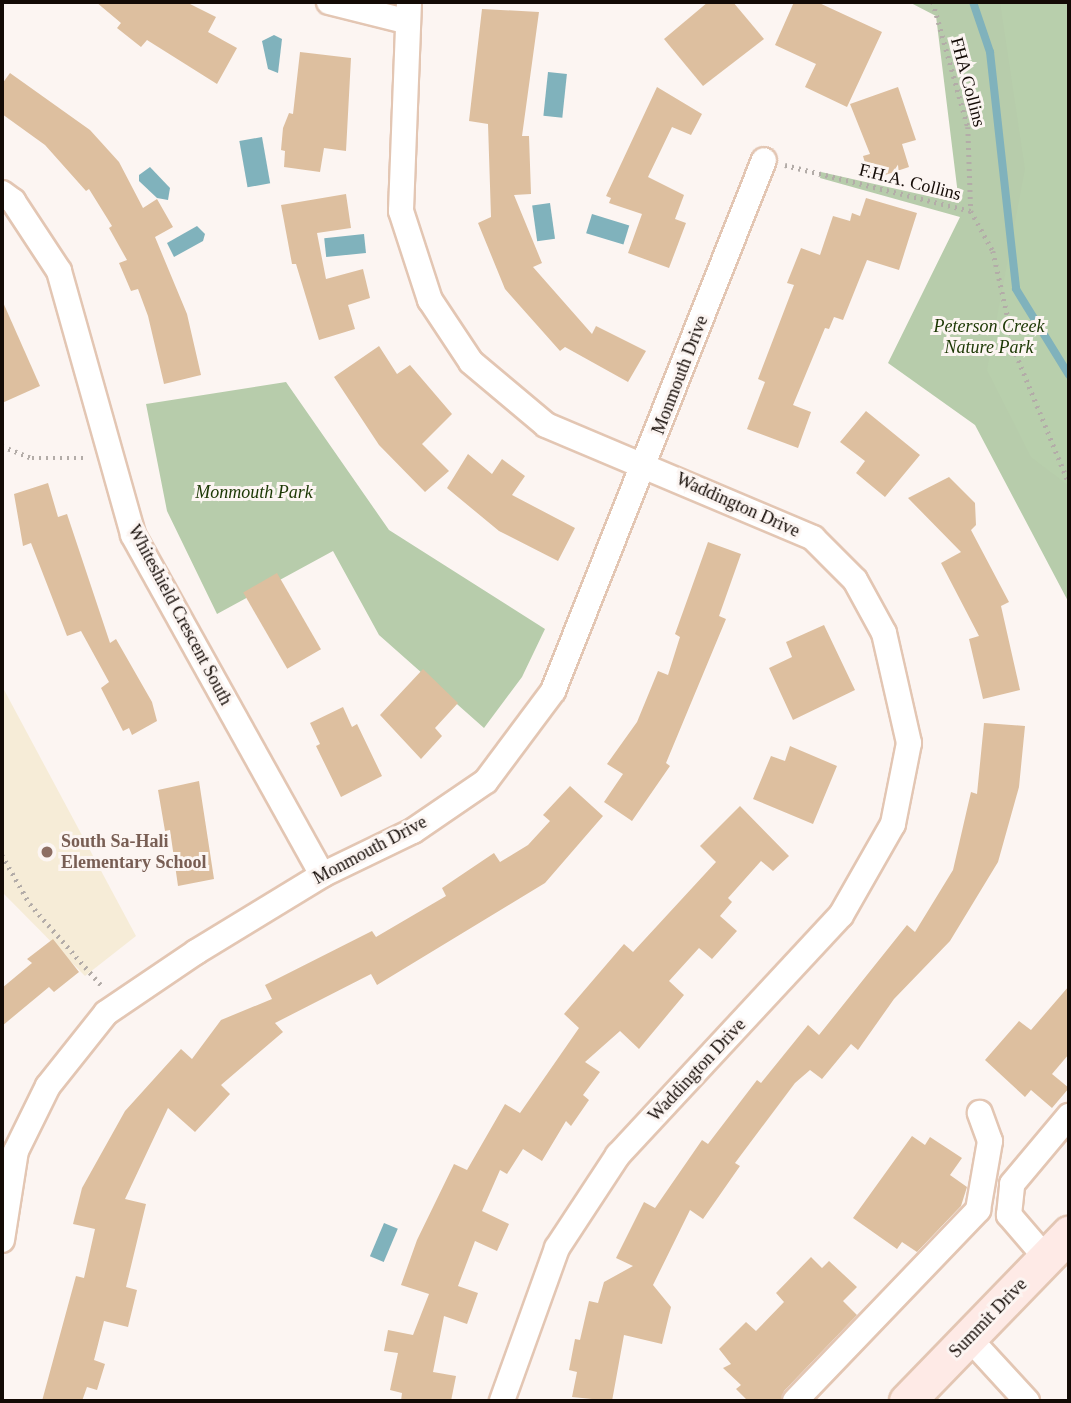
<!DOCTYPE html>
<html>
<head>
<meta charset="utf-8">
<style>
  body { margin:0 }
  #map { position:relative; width:1071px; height:1403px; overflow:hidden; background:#fcf5f2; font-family:Georgia,serif }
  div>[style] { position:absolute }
  .education>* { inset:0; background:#f6ecd7 }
  .green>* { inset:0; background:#b7ccab }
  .forest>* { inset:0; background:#b8cfac }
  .water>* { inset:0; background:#80b2bc; transform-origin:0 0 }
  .stream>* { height:8px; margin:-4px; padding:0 4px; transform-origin:4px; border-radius:4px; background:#80b2bc }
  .building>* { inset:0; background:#ddbf9f; transform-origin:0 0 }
  .path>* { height:4.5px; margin-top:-2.25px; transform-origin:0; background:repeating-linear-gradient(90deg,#b3aca8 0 2px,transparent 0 7px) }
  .roads { filter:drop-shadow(2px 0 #e3c6b3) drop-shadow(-2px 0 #e3c6b3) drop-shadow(0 2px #e3c6b3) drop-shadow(0 -2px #e3c6b3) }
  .street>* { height:24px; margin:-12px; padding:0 12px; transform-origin:12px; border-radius:12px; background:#fff }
  .secondary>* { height:35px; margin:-17.5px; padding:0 17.5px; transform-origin:17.5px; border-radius:17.5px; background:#feeae6 }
  .dots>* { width:19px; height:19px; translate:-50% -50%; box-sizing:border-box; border:4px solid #fcf5f2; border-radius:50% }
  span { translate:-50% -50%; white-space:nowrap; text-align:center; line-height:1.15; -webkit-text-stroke:6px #fcf5f2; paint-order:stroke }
  .street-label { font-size:18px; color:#130a05 }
  .park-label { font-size:18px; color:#1c3804; font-style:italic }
  .education-label { font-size:18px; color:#785e54; font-weight:700 }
  .left { translate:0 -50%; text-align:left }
  .frame { position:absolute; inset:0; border:4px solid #130a05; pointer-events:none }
</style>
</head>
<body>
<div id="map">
  <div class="education">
    <div style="clip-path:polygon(2px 686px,136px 936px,85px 976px,2px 892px)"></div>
  </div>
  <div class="green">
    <div style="clip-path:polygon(909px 2px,1069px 2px,1069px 603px,975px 425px,888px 363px,960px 217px,820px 178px,821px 172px,959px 203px,936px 16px)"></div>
    <div style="clip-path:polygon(286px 382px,389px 530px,545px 629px,522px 677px,484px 728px,379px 635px,333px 551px,217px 614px,167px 511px,146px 404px)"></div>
  </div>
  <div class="forest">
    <div style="clip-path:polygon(1000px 2px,1069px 2px,1069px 486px,1031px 457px,987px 370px,1025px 169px)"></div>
  </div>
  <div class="water">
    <div style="clip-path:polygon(274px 35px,282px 39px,278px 73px,268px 69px,262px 41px)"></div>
    <div style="left:548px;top:72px;width:19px;height:44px;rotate:6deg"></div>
    <div style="left:262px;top:137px;width:47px;height:23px;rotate:80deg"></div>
    <div style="clip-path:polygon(150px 167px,170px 188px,168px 200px,157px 198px,139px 181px,139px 175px)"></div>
    <div style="left:550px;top:203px;width:36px;height:18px;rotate:82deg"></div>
    <div style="left:592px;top:214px;width:39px;height:20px;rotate:17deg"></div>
    <div style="clip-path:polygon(197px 226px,205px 234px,203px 241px,174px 257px,167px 243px)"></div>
    <div style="left:364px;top:234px;width:19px;height:40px;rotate:84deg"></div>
    <div style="left:384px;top:1223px;width:15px;height:36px;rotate:23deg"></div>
  </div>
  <div class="stream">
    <div style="left:973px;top:2px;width:53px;rotate:71.2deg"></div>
    <div style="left:990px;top:52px;width:238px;rotate:83.7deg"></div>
    <div style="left:1016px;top:289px;width:101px;rotate:58.4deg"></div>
  </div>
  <div class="building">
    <div style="clip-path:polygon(96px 2px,186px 2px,216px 17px,208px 32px,237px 48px,217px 84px,147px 40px,141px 47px,117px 28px,121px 23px)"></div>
    <div style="clip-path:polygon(708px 2px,733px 2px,764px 39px,703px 86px,664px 39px)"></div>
    <div style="clip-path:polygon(794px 2px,817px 2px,882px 32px,847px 107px,805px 87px,816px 64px,775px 45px)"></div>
    <div style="clip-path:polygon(482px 9px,539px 12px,522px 136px,529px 136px,531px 194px,514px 195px,542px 263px,533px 267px,592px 334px,596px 326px,646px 351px,628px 382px,565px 347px,560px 351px,505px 289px,478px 223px,491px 217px,488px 124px,469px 121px)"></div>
    <div style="clip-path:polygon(300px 52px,351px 58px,346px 151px,324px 148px,320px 172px,284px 167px,285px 151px,281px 150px,283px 128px,289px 113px,293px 114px)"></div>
    <div style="clip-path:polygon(10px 73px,90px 130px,119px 162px,143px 208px,157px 199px,173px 227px,155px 237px,187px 314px,201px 375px,164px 384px,148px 316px,138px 289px,131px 291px,119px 263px,127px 260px,109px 228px,112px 226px,89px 189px,86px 191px,45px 145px,2px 114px,2px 84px)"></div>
    <div style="clip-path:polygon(657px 87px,702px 114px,691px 135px,672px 127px,648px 177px,684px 195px,675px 219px,686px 223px,669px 268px,628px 253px,642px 214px,609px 203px,611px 198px,606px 196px)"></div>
    <div style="clip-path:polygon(898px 87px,916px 140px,902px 144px,909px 167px,870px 180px,863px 156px,870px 154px,850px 104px)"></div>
    <div style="clip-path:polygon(346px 194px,351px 228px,317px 233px,326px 279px,363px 269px,370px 298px,348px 305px,355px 329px,319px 340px,296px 264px,292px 264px,281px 205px)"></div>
    <div style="clip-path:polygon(866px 198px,917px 213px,899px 270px,867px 260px,843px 320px,834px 317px,829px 329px,825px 328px,793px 405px,811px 412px,798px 448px,747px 429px,765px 382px,758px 379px,794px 285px,787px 283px,801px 248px,820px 255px,833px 216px,850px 221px,852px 213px,860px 216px)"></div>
    <div style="clip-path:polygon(2px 300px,40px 386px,2px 403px)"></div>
    <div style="clip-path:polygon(379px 346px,397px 374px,410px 365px,452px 414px,422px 444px,449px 471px,425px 492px,379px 445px,334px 377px)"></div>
    <div style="clip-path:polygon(866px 411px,920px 455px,885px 497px,856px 473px,865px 461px,840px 442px)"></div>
    <div style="clip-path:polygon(468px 454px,492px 474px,502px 459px,525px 476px,512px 495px,575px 528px,558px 561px,499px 531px,447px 488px)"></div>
    <div style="clip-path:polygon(949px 477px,975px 503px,976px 525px,971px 530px,1009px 602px,1001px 606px,1020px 690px,983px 699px,969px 639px,979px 636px,941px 563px,961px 552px,908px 498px)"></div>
    <div style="clip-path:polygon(48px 483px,58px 517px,67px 514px,110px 643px,116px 639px,152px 702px,157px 721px,132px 735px,129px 728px,123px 731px,101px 688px,109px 682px,81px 631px,67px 636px,31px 543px,23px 546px,14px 494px)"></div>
    <div style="clip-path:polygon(708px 542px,741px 554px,719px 616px,726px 619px,666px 763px,670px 766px,632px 821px,604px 802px,623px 774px,607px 764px,637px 722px,658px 671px,668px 675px,680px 637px,675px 634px)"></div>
    <div style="left:277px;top:573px;width:88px;height:39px;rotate:60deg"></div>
    <div style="clip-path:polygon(824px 625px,855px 690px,793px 720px,769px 668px,792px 657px,786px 642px)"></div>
    <div style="clip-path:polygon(423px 669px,458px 703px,435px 728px,442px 736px,421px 759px,380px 715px)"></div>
    <div style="clip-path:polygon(343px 707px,352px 727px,357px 724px,382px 776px,341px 797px,316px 746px,320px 744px,310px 723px)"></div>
    <div style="clip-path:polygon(984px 723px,1025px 726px,1019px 787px,998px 862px,950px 941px,894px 999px,858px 1050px,851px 1044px,822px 1079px,810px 1070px,795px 1083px,735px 1163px,740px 1166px,703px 1219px,690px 1210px,653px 1285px,671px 1307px,662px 1344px,624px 1335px,612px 1401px,572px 1397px,577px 1372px,569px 1370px,575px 1339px,580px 1340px,589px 1301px,598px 1303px,604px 1282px,633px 1266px,616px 1258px,644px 1202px,655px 1208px,702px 1140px,708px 1144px,757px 1080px,761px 1083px,808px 1025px,819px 1035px,907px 925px,915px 932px,953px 870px,971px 792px,977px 794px)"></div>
    <div style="clip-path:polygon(790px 746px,837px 766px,813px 824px,753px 799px,771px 756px,785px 761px)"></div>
    <div style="clip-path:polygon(199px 781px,214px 879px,178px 886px,170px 830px,165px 831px,158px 790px)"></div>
    <div style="clip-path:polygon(570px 786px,603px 816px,545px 883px,377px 985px,371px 974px,275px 1023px,283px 1032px,221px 1085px,230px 1094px,195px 1132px,168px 1108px,125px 1199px,146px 1204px,126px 1287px,137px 1290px,128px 1327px,104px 1321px,94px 1360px,105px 1364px,97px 1390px,87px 1387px,82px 1401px,42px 1401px,76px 1276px,84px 1278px,95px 1229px,73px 1224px,82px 1188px,125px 1111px,181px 1049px,192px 1059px,221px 1020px,272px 999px,265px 985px,372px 931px,376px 937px,446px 896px,442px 888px,494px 853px,500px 862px,528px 845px,550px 821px,543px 815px)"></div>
    <div style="clip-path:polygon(740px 806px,789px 856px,773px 871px,761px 861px,728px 898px,732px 902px,720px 916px,737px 931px,712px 959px,699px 948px,669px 981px,684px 995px,639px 1049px,620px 1031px,585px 1062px,600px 1072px,583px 1095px,589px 1100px,571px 1126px,566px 1121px,542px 1161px,523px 1149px,507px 1174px,500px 1170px,482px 1211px,509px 1224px,497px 1251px,475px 1241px,458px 1286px,478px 1293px,467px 1324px,444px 1316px,433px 1372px,456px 1376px,451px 1401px,401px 1401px,402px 1393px,390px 1390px,398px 1353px,384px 1351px,388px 1330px,413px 1335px,429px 1294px,401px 1285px,417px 1240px,454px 1164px,467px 1170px,505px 1104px,520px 1113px,579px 1028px,564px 1014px,624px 944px,633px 952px,716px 862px,700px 846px)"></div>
    <div style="clip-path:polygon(53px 939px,79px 972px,54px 992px,49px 987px,2px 1026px,2px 988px,32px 963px,27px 959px)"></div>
    <div style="clip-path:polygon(1069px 986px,1069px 1054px,1052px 1074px,1069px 1088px,1052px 1108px,1031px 1090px,1025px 1097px,985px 1060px,1019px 1021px,1031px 1030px)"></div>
    <div style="clip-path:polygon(912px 1136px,925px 1145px,930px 1137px,962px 1158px,950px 1175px,967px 1187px,961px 1206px,917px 1252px,902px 1242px,897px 1249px,853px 1218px)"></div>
    <div style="clip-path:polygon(811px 1257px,822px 1268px,829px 1261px,857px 1287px,843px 1301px,857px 1315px,784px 1391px,781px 1401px,748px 1401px,736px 1389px,741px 1385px,723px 1368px,731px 1364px,719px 1349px,746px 1322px,756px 1331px,784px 1302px,776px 1293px)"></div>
  </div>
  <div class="path">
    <div style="left:933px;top:2px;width:130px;rotate:74.4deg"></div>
    <div style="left:968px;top:127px;width:84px;rotate:88deg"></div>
    <div style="left:785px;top:165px;width:192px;rotate:13.9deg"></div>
    <div style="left:971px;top:211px;width:46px;rotate:61.2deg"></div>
    <div style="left:993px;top:251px;width:106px;rotate:77.4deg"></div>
    <div style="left:1016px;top:354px;width:139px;rotate:67.7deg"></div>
    <div style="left:2px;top:446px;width:32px;rotate:22deg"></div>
    <div style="left:32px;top:458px;width:53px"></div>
    <div style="left:2px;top:855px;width:56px;rotate:60.3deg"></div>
    <div style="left:30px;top:904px;width:111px;rotate:48.7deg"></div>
  </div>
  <div class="roads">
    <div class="street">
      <div style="left:329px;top:2px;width:78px;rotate:14deg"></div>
      <div style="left:409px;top:2px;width:209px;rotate:92.2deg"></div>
      <div style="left:401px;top:211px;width:94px;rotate:72deg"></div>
      <div style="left:430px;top:300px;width:74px;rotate:56.5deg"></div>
      <div style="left:471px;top:362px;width:98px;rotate:40deg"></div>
      <div style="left:546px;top:425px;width:290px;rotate:22.9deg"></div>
      <div style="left:813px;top:538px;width:59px;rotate:45deg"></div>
      <div style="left:855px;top:580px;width:60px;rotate:61.3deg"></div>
      <div style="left:884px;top:633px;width:113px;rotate:77.2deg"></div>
      <div style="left:909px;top:743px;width:83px;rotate:101.2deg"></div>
      <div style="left:893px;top:824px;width:105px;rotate:119.7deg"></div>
      <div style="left:841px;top:915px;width:328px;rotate:132.9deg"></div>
      <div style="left:618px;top:1155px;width:111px;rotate:123.3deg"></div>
      <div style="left:557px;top:1248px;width:163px;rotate:109.8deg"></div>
      <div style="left:2px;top:193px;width:14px;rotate:36deg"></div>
      <div style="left:13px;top:201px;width:84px;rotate:56.7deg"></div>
      <div style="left:59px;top:271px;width:274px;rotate:74.3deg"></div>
      <div style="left:133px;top:535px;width:389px;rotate:60.9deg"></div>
      <div style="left:2px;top:1240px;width:90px;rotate:-81.1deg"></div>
      <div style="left:16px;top:1151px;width:72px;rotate:-63.8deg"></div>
      <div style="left:48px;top:1086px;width:93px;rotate:-51.5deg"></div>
      <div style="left:106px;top:1013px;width:109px;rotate:-34.1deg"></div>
      <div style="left:196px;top:952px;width:148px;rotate:-31.4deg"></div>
      <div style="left:322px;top:875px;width:101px;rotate:-25.8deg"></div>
      <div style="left:413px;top:831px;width:88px;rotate:-34.4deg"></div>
      <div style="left:486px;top:781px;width:112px;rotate:-53.3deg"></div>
      <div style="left:553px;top:691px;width:571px;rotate:-68.33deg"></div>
      <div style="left:1046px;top:1258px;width:57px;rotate:-130.7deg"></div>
      <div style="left:1009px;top:1215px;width:31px;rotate:-84deg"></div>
      <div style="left:1012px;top:1184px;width:89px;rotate:-50deg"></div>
      <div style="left:969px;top:1338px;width:86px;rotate:47.4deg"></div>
      <div style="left:795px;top:1401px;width:265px;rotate:-46.2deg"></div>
      <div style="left:978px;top:1210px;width:70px;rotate:-80.1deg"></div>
      <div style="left:990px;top:1141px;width:30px;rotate:-110deg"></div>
    </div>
    <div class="secondary">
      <div style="left:907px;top:1401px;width:233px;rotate:-45.9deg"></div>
    </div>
  </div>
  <div class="dots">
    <div style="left:47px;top:852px;background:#8d6e63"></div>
  </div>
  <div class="street-label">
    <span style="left:968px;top:82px;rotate:75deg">FHA Collins</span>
    <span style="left:910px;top:182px;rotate:14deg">F.H.A. Collins</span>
    <span style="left:680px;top:375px;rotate:-69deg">Monmouth Drive</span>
    <span style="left:738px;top:505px;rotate:24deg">Waddington Drive</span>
    <span style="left:180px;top:615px;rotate:62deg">Whiteshield Crescent South</span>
    <span style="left:370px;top:850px;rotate:-28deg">Monmouth Drive</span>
    <span style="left:697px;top:1070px;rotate:-47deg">Waddington Drive</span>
    <span style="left:988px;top:1318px;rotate:-46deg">Summit Drive</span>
  </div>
  <div class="park-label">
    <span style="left:989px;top:337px">Peterson Creek<br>Nature Park</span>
    <span style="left:254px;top:492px">Monmouth Park</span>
  </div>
  <div class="education-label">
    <span class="left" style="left:61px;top:852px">South Sa-Hali<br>Elementary School</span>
  </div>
  <div class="frame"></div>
</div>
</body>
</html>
